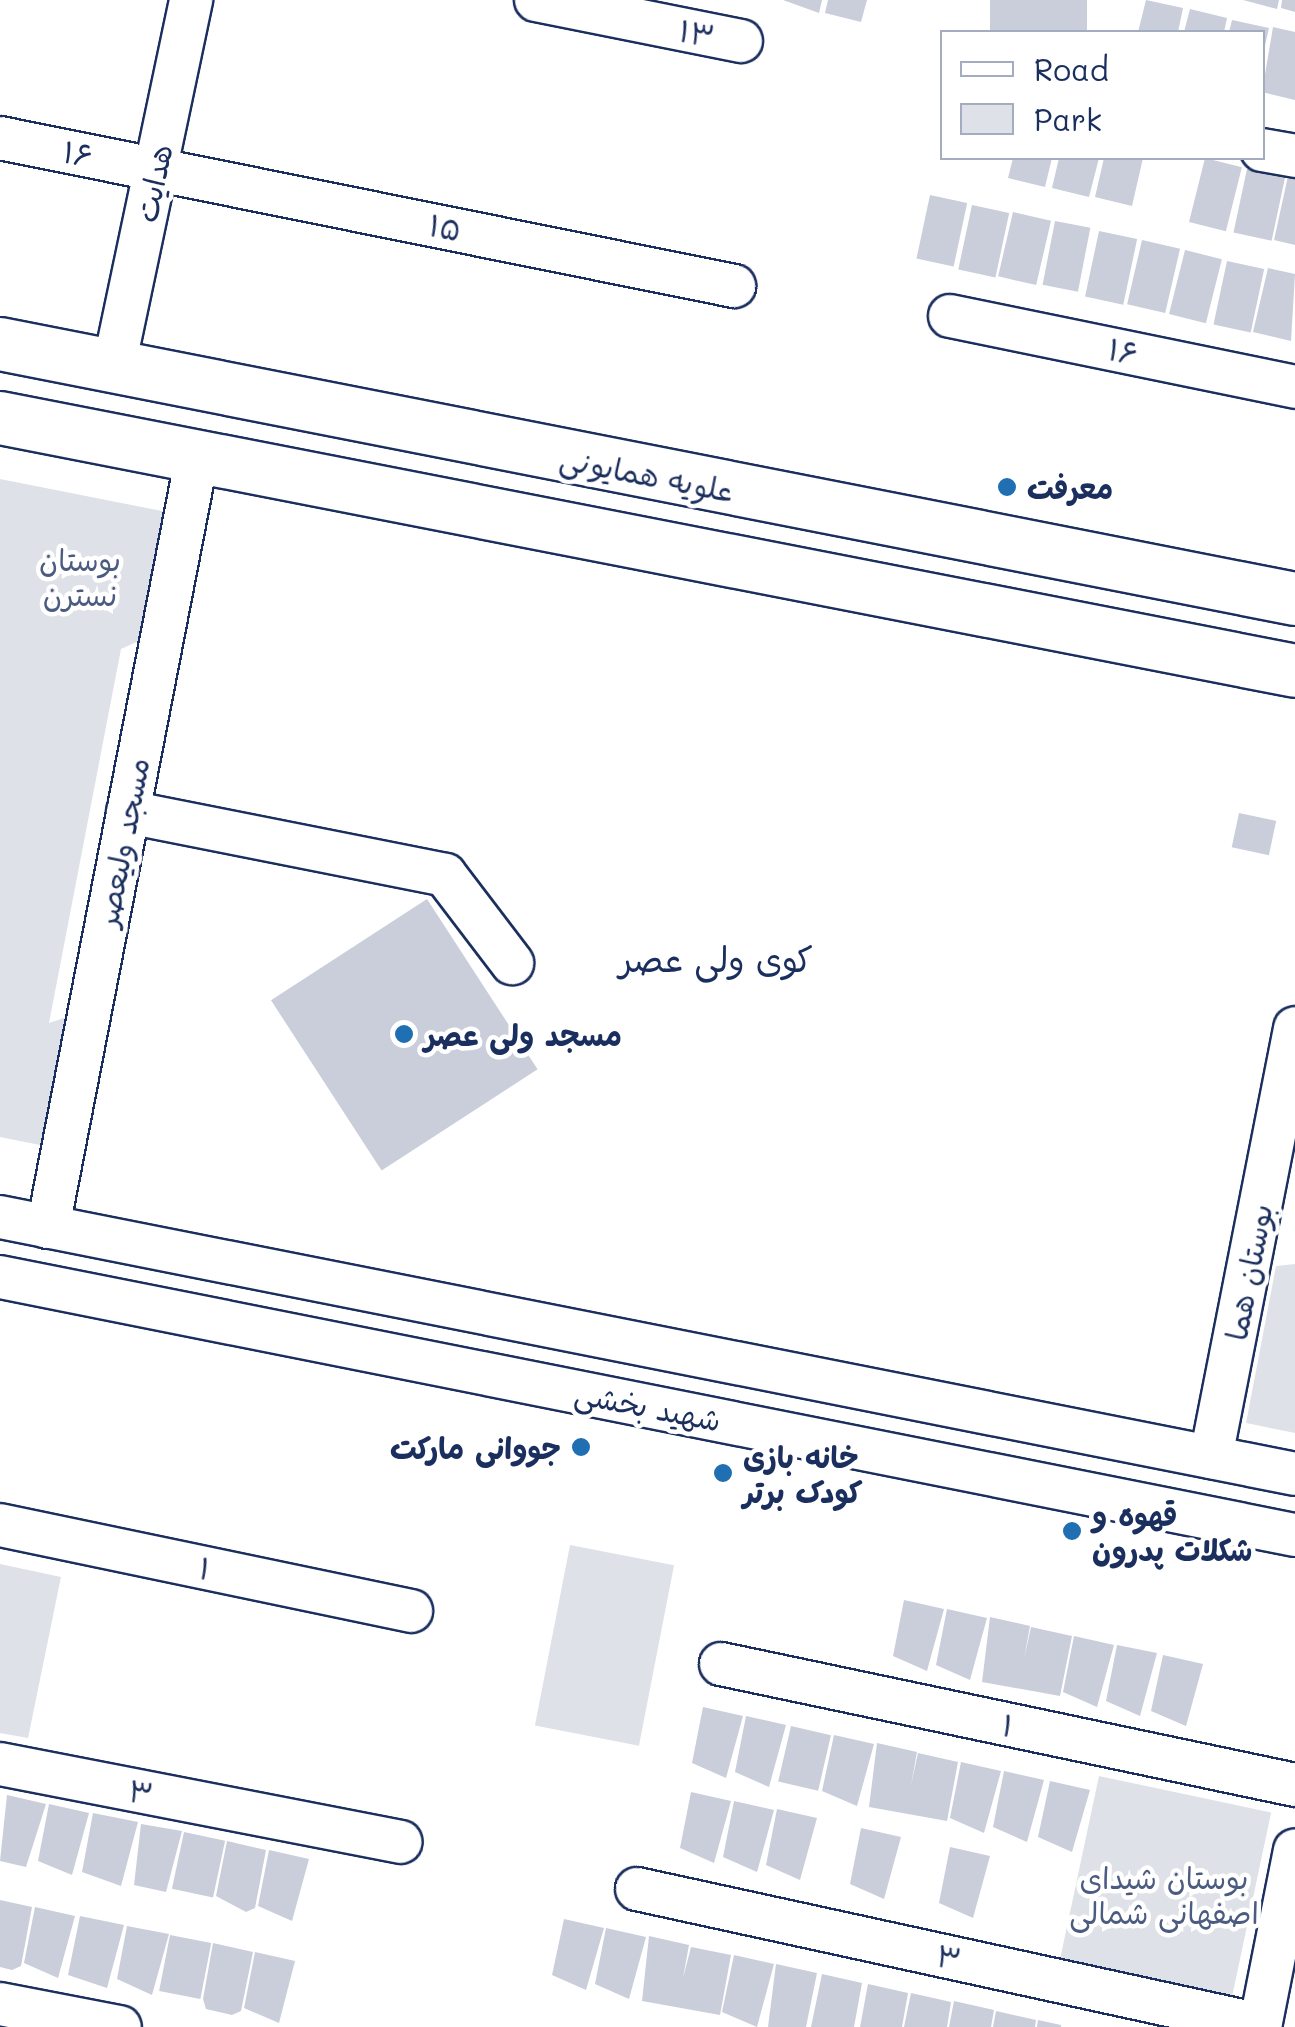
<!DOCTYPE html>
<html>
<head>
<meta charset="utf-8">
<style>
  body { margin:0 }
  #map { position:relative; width:1295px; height:2027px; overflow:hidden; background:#fff; font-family:Mali,"Playpen Sans Arabic",sans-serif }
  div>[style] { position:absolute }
  .green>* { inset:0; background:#dee1e7; transform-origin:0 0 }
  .building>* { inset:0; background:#caceda; transform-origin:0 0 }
  .roads { filter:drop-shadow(2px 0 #1b2f5e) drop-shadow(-2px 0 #1b2f5e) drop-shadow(0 2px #1b2f5e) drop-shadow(0 -2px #1b2f5e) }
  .minor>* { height:42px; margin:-21px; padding:0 21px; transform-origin:21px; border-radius:21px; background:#fff }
  .major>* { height:52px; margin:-26px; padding:0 26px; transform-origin:26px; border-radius:26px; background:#fff }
  .dots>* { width:28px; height:28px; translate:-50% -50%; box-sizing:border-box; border:5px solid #fff; border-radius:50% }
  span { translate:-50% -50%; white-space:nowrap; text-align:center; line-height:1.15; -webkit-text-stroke:9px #fff; paint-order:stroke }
  .street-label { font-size:30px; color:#1b2f5e }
  .poi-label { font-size:30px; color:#1b2f5e; font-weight:700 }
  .left { translate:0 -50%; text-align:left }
  .right { translate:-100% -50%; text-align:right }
  .park-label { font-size:30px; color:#4c5c80 }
  .quarter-label { font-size:35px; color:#1b2f5e }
  .legend { position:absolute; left:940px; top:30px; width:325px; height:130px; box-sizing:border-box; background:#fff; border:2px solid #a4acbf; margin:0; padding:12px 18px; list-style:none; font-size:30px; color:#1b2f5e }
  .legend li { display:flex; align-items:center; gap:20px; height:50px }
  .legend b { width:50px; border:2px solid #a4acbf }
</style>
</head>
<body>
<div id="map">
  <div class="green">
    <div style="clip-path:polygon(0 479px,167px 512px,152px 635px,121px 649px,49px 1023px,73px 1015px,45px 1146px,0 1137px)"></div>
    <div style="clip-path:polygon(1295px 1264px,1295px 1433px,1246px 1423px,1276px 1266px)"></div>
    <div style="left:570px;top:1545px;width:106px;height:184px;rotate:11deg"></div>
    <div style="clip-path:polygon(0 1564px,61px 1577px,28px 1738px,0 1733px)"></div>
    <div style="left:1099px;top:1776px;width:176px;height:204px;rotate:12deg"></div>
  </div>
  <div class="building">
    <div style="clip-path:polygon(783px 0,822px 0,819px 13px)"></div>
    <div style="clip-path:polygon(828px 0,867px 0,861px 22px,825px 13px)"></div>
    <div style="left:990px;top:0;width:97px;height:33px"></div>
    <div style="clip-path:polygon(1146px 0,1183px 8px,1178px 32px,1138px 32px)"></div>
    <div style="clip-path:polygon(1243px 0,1279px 0,1277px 9px)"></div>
    <div style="clip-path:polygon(1282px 0,1295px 0,1295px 12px,1281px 8px)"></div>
    <div style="clip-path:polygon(1190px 9px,1227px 18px,1224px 32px,1184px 32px)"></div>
    <div style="clip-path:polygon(1232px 20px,1269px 28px,1264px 50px,1262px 32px,1229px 32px)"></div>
    <div style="clip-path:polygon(1273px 27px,1295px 32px,1295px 100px,1262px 92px)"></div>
    <div style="clip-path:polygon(1013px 158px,1052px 158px,1045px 187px,1008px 178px)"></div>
    <div style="clip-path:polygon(1059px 158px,1099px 158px,1089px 197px,1052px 188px)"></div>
    <div style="clip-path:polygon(1104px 158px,1143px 158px,1132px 206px,1095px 197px)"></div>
    <div style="left:1205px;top:158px;width:38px;height:66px;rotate:14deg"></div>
    <div style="left:1247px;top:169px;width:39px;height:65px;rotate:12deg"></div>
    <div style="clip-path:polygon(1288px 176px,1295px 178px,1295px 245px,1274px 240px)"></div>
    <div style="left:930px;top:195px;width:38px;height:65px;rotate:12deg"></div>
    <div style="left:972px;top:205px;width:38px;height:66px;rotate:12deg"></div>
    <div style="left:1013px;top:212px;width:39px;height:66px;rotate:13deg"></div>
    <div style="left:1055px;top:221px;width:36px;height:65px;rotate:11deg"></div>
    <div style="left:1099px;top:231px;width:39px;height:67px;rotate:12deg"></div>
    <div style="left:1142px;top:240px;width:39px;height:66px;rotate:13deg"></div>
    <div style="left:1185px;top:250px;width:38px;height:66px;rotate:14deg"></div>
    <div style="left:1227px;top:261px;width:38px;height:65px;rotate:12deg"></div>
    <div style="clip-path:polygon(1268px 268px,1295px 274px,1291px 341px,1253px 332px)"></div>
    <div style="left:1239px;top:813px;width:38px;height:35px;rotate:12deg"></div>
    <div style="left:427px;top:899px;width:203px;height:186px;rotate:57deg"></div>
    <div style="clip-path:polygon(904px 1600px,944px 1609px,927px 1671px,893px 1656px)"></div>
    <div style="clip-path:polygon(947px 1609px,987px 1618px,970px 1680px,936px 1665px)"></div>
    <div style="clip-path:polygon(990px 1617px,1030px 1626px,1024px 1659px,1031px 1627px,1072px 1636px,1060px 1696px,982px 1682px)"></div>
    <div style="clip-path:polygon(1074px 1636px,1114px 1645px,1097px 1707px,1063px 1692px)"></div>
    <div style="clip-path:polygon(1117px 1645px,1157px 1653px,1140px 1716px,1106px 1701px)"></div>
    <div style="clip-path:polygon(1163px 1655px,1203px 1664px,1186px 1726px,1151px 1711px)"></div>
    <div style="clip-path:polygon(703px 1707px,743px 1716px,726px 1778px,692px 1763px)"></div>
    <div style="clip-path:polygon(746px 1716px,786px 1725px,769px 1787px,735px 1772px)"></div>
    <div style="left:791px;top:1726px;width:41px;height:57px;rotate:13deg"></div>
    <div style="clip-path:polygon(834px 1735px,874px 1744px,857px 1806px,822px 1791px)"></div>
    <div style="clip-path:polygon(877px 1743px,917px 1752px,911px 1785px,918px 1753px,958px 1762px,947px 1821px,869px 1807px)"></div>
    <div style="clip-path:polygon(961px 1762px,1001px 1771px,984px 1833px,950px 1818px)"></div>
    <div style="clip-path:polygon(1004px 1771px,1044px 1780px,1027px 1842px,993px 1827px)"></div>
    <div style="clip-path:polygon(1050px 1781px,1090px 1790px,1072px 1852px,1038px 1837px)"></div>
    <div style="clip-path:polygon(691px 1792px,731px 1801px,714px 1863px,680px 1848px)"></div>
    <div style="clip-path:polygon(7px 1795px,46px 1804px,26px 1867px,0 1861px)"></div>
    <div style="clip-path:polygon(734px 1801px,774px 1810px,757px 1872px,723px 1857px)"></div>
    <div style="clip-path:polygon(49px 1804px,89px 1813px,72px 1875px,38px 1861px)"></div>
    <div style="clip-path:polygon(777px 1809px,817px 1818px,800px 1880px,766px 1865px)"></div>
    <div style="clip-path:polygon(93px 1813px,138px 1822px,121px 1886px,82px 1872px)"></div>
    <div style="clip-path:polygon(141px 1824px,182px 1831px,166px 1892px,134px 1885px)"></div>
    <div style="clip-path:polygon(861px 1828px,901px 1837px,884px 1899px,850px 1884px)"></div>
    <div style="left:184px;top:1832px;width:42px;height:58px;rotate:12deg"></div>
    <div style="clip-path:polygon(227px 1841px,266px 1850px,255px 1908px,246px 1912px,216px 1896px)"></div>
    <div style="clip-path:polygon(950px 1847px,990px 1856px,973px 1918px,939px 1903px)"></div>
    <div style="clip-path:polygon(269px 1850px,309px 1859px,292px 1921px,258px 1906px)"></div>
    <div style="clip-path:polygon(0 1900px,32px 1907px,21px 1966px,12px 1970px,0 1967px)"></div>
    <div style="clip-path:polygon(35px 1907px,75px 1916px,58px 1978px,24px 1963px)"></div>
    <div style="clip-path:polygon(80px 1916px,124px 1925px,107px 1988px,68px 1975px)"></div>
    <div style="clip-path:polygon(564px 1919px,604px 1928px,586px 1990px,552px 1975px)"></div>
    <div style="clip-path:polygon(127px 1926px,169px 1934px,152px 1995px,117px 1979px)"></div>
    <div style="clip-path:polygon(606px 1928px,646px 1937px,629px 1999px,595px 1984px)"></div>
    <div style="left:170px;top:1935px;width:42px;height:57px;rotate:11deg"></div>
    <div style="clip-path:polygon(649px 1936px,689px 1945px,683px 1978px,691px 1947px,731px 1955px,720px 2015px,642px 2001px)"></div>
    <div style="clip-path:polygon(213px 1943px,253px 1952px,241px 2011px,232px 2015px,206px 2009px,203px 1999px)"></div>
    <div style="clip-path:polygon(255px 1952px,295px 1961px,279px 2023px,244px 2008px)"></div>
    <div style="clip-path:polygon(734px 1955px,774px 1964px,757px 2027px,722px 2012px)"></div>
    <div style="clip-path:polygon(776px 1964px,817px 1973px,806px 2027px,768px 2027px)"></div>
    <div style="clip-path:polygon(822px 1974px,862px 1983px,854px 2027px,811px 2027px)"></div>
    <div style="clip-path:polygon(868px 1984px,908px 1993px,902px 2027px,860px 2027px)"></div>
    <div style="clip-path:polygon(911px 1993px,951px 2002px,947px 2027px,904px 2027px)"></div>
    <div style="clip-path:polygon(954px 2001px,994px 2010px,991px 2027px,949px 2027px)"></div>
    <div style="clip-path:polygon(996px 2011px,1036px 2020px,1035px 2027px,993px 2027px)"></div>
    <div style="clip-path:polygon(1038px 2020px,1061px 2025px,1061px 2027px,1037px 2027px)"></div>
  </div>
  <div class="roads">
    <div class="minor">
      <div style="left:536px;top:0;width:209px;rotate:11.3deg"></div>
      <div style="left:0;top:138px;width:749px;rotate:11.4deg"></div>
      <div style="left:1262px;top:150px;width:34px;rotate:10deg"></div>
      <div style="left:950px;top:316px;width:352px;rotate:11.6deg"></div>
      <div style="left:114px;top:366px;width:374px;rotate:-78.1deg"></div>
      <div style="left:128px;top:812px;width:323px;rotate:11.2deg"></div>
      <div style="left:445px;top:875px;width:111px;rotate:52.7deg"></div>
      <div style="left:0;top:1217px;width:1320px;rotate:11.22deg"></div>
      <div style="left:48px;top:1227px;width:784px;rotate:-79.05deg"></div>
      <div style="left:0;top:1277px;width:1320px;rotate:11.27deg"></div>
      <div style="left:1211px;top:1457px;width:437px;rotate:-78.9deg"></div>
      <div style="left:0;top:1525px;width:420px;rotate:11.8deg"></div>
      <div style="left:721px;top:1664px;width:587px;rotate:11.9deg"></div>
      <div style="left:0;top:1764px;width:408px;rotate:11deg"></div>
      <div style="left:637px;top:1889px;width:638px;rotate:12.31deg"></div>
      <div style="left:0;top:2004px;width:122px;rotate:10.9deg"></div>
      <div style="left:1260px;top:2027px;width:180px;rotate:-78.8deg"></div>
    </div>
    <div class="major">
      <div style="left:0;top:344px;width:1320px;rotate:11.14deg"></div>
      <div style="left:0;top:418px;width:1319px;rotate:11.05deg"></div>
    </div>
  </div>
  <div class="dots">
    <div style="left:1007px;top:487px;background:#1f6fb2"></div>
    <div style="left:404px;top:1034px;background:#1f6fb2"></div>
    <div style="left:581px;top:1447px;background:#1f6fb2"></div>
    <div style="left:723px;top:1473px;background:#1f6fb2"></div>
    <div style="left:1072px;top:1531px;background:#1f6fb2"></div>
  </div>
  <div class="street-label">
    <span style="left:697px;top:33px;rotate:11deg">۱۳</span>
    <span style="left:78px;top:153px;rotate:11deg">۱۶</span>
    <span style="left:153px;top:183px;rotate:-78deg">هدایت</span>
    <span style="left:445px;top:227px;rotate:11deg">۱۵</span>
    <span style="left:1123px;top:351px;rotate:12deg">۱۶</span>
    <span style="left:647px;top:474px;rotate:11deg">علویه همایونی</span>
    <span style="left:122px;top:842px;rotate:-79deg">مسجد ولیعصر</span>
    <span style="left:1248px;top:1272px;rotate:-79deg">بوستان هما</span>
    <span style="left:648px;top:1406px;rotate:11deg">شهید بخشی</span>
    <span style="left:205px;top:1568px;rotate:12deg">۱</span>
    <span style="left:1008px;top:1725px;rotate:12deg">۱</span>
    <span style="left:141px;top:1792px;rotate:11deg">۳</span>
    <span style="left:949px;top:1957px;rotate:12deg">۳</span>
  </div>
  <div class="poi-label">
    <span class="left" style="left:1027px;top:487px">معرفت</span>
    <span class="left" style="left:424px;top:1034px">مسجد ولی عصر</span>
    <span class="right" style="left:561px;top:1447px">جووانی مارکت</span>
    <span class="left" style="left:743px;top:1473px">خانه بازی<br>کودک برتر</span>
    <span class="left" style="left:1092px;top:1531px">قهوه ‌و<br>شکلات پدرون</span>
  </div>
  <div class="park-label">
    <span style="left:80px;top:576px">بوستان<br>نسترن</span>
    <span style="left:1164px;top:1894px">بوستان شیدای<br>اصفهانی شمالی</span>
  </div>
  <div class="quarter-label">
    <span style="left:716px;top:958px">کوی ولی عصر</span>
  </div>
  <ul class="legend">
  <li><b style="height:12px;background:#fff"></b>Road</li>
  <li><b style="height:28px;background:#dee1e7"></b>Park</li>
  </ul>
</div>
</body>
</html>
